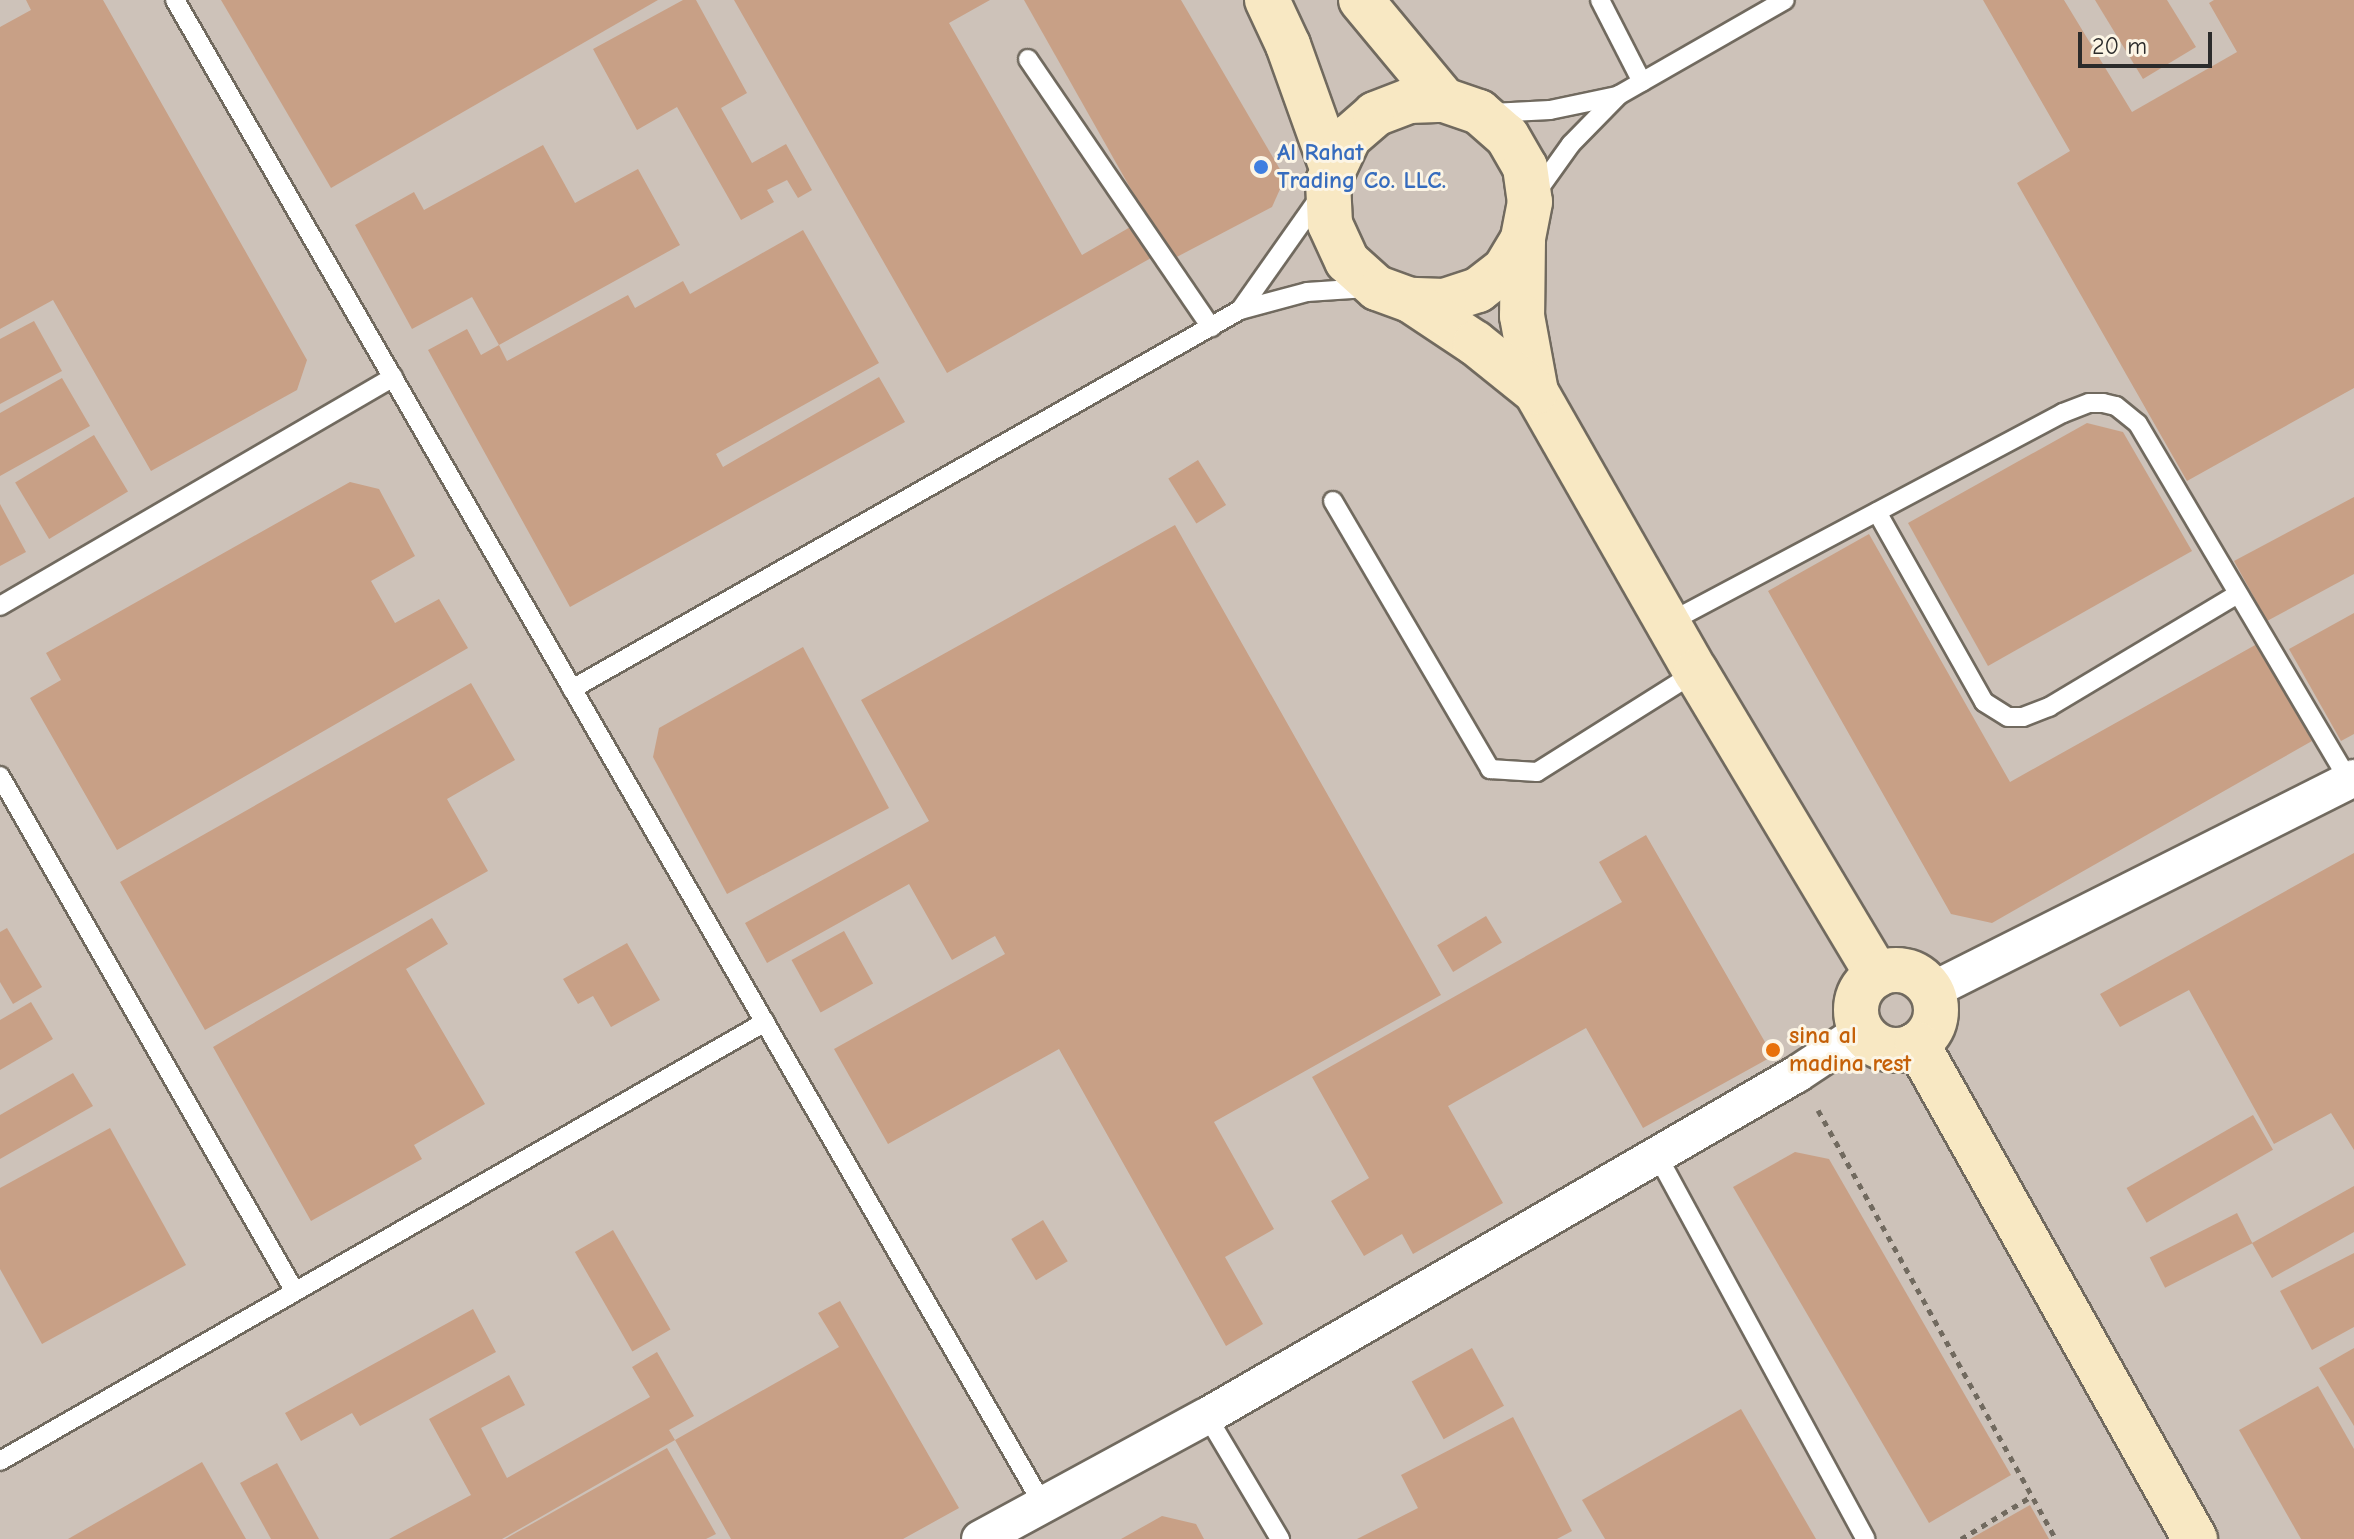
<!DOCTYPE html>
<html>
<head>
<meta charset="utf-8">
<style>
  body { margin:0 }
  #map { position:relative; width:2354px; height:1539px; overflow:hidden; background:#f3dec0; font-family:"Comic Neue",sans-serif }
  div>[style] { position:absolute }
  .industrial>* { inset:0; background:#cdc2b9; transform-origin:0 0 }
  .building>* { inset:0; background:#c8a086; transform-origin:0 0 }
  .path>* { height:5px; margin-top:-2.5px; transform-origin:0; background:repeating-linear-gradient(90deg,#716a5f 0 6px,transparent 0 12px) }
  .roads { filter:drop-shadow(2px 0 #716a5f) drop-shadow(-2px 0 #716a5f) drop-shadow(0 2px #716a5f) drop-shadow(0 -2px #716a5f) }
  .lane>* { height:18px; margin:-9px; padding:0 9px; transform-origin:9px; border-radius:9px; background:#fff }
  .street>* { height:36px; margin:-18px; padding:0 18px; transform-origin:18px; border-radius:18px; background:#fff }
  .secondary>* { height:44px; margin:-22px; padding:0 22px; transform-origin:22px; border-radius:22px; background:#f8e8c3 }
  .secondary>.ring { margin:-22px; padding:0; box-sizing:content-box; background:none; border:44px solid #f8e8c3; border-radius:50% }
  .dots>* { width:22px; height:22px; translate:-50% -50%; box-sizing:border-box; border:4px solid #fcf5e5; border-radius:50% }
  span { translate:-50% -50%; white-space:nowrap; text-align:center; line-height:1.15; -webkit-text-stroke:6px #fcf5e5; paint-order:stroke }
  .shop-label { font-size:24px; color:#366cbe; font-weight:700 }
  .left { translate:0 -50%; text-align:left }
  .food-label { font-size:24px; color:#c56008; font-weight:700 }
  .scale { position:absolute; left:2078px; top:32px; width:134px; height:36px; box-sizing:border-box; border:4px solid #2b2b2b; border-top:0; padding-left:10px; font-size:24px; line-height:28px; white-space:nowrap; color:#2b2b2b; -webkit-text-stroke:6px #fcf5e5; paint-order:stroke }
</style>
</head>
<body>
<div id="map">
  <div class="industrial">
    <div style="left:0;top:0;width:2354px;height:1539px"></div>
  </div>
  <div class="building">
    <div style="clip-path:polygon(26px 0,103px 0,307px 360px,297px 390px,151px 471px,53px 300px,0 329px,0 27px,31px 10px)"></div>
    <div style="clip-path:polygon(221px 0,658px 0,331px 188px)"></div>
    <div style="clip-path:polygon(683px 0,696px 0,747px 93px,721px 108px,752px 163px,786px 144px,812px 190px,798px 198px,787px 180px,767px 190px,774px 202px,741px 220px,677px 107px,637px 130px,593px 49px)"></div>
    <div style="clip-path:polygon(734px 0,990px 0,949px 23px,1082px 255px,1132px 226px,1151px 258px,947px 373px)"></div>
    <div style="clip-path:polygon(1024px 0,1181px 0,1285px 178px,1272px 207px,1171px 260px)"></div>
    <div style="clip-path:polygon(1983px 0,2064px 0,2132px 112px,2237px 52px,2209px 3px,2214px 0,2354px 0,2354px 388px,2187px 481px,2017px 183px,2070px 151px)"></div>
    <div style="clip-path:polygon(2095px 0,2167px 0,2196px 47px,2143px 79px)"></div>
    <div style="clip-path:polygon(543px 145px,575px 203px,638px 169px,680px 245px,499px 345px,507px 361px,628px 295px,635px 308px,683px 281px,690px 294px,803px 230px,879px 363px,716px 454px,723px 467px,879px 377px,905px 422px,570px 607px,428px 350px,467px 329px,481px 355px,499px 345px,472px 297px,412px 329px,355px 225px,414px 192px,424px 210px)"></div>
    <div style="clip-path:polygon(34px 321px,62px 371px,0 404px,0 339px)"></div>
    <div style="clip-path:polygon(62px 378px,90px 426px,0 476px,0 413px)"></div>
    <div style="clip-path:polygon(2087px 423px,2123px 432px,2192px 551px,1988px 666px,1908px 523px)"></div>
    <div style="left:94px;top:435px;width:66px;height:92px;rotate:59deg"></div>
    <div style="left:1198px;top:460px;width:53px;height:35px;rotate:58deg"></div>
    <div style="clip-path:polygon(350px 482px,379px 489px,415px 556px,371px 581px,395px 623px,439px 599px,468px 648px,117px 850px,30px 698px,61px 680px,46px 653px)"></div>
    <div style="clip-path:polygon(2354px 497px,2354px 574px,2267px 621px,2234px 561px)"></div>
    <div style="clip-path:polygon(0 504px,26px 552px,0 566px)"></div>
    <div style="clip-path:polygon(1175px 525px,1441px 995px,1214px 1122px,1274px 1229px,1225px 1257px,1263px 1324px,1226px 1346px,1059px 1049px,888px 1144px,834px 1049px,1005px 954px,995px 936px,952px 960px,909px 884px,767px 963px,745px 923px,929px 821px,861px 700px)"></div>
    <div style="clip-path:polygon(1869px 534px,2010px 782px,2257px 644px,2312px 741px,1992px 923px,1951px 914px,1768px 591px)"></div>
    <div style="clip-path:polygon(2354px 613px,2354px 734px,2341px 741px,2289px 649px)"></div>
    <div style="clip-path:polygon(803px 647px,889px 808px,727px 894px,653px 757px,659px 728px)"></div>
    <div style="clip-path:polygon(471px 683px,515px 760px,447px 799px,488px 871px,205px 1030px,120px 882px)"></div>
    <div style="clip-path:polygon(1646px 835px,1773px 1056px,1643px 1128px,1586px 1028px,1448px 1106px,1503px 1203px,1413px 1254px,1402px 1234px,1364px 1256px,1331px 1201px,1369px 1178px,1312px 1077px,1622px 902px,1599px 862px)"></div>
    <div style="clip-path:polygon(2354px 853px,2354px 1150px,2331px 1113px,2274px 1144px,2189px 990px,2120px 1027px,2100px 994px)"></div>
    <div style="left:1486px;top:916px;width:31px;height:57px;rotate:59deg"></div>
    <div style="clip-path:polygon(432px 918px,448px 944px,406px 969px,485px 1104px,414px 1145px,422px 1159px,311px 1221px,213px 1047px)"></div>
    <div style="clip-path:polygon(7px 928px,42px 987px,13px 1004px,0 982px,0 932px)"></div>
    <div style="left:844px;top:931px;width:60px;height:60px;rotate:61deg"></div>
    <div style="clip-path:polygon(627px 943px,660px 1000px,611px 1027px,593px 996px,578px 1004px,563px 979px)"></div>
    <div style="clip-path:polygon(31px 1002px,53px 1039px,0 1070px,0 1020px)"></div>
    <div style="clip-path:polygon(73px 1073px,93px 1106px,0 1159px,0 1115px)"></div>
    <div style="left:2253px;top:1115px;width:40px;height:146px;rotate:60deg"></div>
    <div style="clip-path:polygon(110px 1128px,186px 1265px,42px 1344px,0 1269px,0 1188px)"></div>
    <div style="clip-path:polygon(1795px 1152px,1829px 1159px,2011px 1475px,1929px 1523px,1733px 1187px)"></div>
    <div style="clip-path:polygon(2354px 1186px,2354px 1232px,2272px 1278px,2252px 1243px)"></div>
    <div style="left:2237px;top:1213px;width:34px;height:98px;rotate:63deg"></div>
    <div style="left:1043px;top:1220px;width:48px;height:37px;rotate:59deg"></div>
    <div style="left:613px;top:1230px;width:115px;height:44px;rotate:60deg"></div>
    <div style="clip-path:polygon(2354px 1253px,2354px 1327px,2312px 1350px,2280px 1291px)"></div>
    <div style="clip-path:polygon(840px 1301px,959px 1508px,903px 1539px,731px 1539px,675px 1440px,839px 1347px,818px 1313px)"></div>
    <div style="clip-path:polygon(473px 1309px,496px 1352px,360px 1426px,352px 1413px,301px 1441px,285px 1413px)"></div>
    <div style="left:1472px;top:1348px;width:66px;height:69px;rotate:61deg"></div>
    <div style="clip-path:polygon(2354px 1348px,2354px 1426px,2319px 1368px)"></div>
    <div style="clip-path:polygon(657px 1352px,694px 1416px,669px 1430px,675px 1440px,502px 1539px,389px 1539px,471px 1495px,429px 1419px,509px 1375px,525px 1405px,481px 1428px,507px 1478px,650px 1397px,632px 1367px)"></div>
    <div style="clip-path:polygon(2318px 1386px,2354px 1449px,2354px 1539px,2301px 1539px,2239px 1430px)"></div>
    <div style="clip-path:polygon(1741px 1409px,1816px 1539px,1605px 1539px,1582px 1500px)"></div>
    <div style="clip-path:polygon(1513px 1417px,1572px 1531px,1557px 1539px,1357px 1539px,1418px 1508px,1401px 1475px)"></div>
    <div style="clip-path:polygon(667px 1448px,716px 1534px,706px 1539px,505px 1539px)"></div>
    <div style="clip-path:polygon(202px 1462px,246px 1539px,68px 1539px)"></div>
    <div style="clip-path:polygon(277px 1463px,319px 1539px,271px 1539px,240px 1483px)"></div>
    <div style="clip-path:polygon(2030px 1505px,2049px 1539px,1970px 1539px)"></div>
    <div style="clip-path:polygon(1162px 1516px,1196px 1524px,1204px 1539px,1121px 1539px)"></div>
  </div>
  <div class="path">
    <div style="left:1818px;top:1110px;width:491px;rotate:61deg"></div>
    <div style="left:1961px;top:1539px;width:83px;rotate:-31.2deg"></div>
  </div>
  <div class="roads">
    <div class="lane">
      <div style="left:175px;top:0;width:1735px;rotate:60.02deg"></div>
      <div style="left:1600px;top:0;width:92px;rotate:62.9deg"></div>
      <div style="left:1028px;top:59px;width:325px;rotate:55.7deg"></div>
      <div style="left:1492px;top:113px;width:58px;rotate:-3deg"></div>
      <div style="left:1550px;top:110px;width:68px;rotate:-11.8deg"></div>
      <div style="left:1536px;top:193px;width:60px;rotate:-54.5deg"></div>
      <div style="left:1571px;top:144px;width:69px;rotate:-45.6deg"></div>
      <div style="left:1619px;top:95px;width:191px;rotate:-29.8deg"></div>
      <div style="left:1240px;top:310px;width:137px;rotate:-54.8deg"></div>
      <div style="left:1333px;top:501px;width:311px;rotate:59.6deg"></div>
      <div style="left:1490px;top:769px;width:47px;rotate:3.7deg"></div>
      <div style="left:1537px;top:772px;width:188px;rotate:-32.2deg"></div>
      <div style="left:1877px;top:512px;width:218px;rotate:60.6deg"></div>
      <div style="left:1984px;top:702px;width:28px;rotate:32deg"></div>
      <div style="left:2008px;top:717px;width:15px"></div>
      <div style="left:2023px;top:717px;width:28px;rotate:-21deg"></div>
      <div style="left:2049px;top:707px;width:220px;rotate:-30.9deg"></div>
      <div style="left:0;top:606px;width:455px;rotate:-30.2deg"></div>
      <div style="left:1668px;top:623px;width:447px;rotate:-28deg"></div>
      <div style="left:2063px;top:413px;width:28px;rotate:-21deg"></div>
      <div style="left:2089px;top:403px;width:14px"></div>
      <div style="left:2103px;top:403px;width:13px;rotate:13deg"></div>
      <div style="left:2116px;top:406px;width:28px;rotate:39deg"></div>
      <div style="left:2138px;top:424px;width:415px;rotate:59.4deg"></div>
      <div style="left:572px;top:689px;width:768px;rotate:-29.57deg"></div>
      <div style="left:1240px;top:310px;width:69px;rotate:-15deg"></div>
      <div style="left:1307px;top:292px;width:60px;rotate:-3.8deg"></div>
      <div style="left:0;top:776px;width:594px;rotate:60.24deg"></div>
      <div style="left:1656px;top:1153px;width:439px;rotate:61.5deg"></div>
      <div style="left:1207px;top:1416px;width:143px;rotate:59.3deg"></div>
      <div style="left:0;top:1461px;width:882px;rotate:-29.85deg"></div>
    </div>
    <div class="street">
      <div style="left:1931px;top:991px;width:474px;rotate:-26.7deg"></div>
      <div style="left:980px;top:1539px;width:258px;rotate:-28.5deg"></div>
      <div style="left:1207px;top:1416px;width:682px;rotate:-30.1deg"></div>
      <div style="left:1797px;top:1074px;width:78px;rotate:-33.5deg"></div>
    </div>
    <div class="secondary">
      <div style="left:1267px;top:0;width:50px;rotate:65deg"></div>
      <div style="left:1288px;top:45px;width:131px;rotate:70.3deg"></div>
      <div style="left:1361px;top:0;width:130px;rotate:50.3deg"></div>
      <div style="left:1444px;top:100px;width:37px;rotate:19deg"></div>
      <div style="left:1479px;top:112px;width:37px;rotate:41deg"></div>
      <div style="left:1507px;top:136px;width:36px;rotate:60deg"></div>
      <div style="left:1525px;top:167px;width:35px;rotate:82deg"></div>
      <div style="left:1530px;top:202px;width:38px;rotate:101deg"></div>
      <div style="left:1523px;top:239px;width:35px;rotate:121deg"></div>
      <div style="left:1505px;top:269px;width:34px;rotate:142deg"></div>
      <div style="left:1478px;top:290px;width:36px;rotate:162deg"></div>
      <div style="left:1444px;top:301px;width:34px;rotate:-178deg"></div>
      <div style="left:1410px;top:300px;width:35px;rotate:-160deg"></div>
      <div style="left:1377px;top:288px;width:40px;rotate:-138deg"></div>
      <div style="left:1347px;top:261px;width:41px;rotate:-114.7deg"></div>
      <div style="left:1330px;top:224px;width:42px;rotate:-92.7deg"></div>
      <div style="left:1328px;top:182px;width:50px;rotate:-65deg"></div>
      <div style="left:1349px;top:137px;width:35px;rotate:-41deg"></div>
      <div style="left:1375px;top:114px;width:36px;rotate:-21deg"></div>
      <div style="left:1409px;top:101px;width:35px;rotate:-2deg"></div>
      <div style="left:1523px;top:239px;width:77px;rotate:90.7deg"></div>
      <div style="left:1522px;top:316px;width:77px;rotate:79.6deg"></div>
      <div style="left:1536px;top:392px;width:322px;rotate:60.3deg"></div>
      <div style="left:1696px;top:672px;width:353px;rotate:59.1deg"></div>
      <div style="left:1410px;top:300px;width:78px;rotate:33.5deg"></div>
      <div style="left:1475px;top:343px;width:78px;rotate:38.8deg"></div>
      <div class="ring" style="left:1856px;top:970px;width:36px;height:36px"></div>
      <div style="left:1917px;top:1044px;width:568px;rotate:60.68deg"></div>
    </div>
  </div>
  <div class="dots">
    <div style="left:1261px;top:167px;background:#3f7fe0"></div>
    <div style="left:1773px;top:1050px;background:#e8710a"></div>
  </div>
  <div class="shop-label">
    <span class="left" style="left:1277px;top:167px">Al Rahat<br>Trading Co. LLC.</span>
  </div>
  <div class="food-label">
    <span class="left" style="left:1789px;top:1050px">sina al<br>madina rest</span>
  </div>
  <div class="scale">20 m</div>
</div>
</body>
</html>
